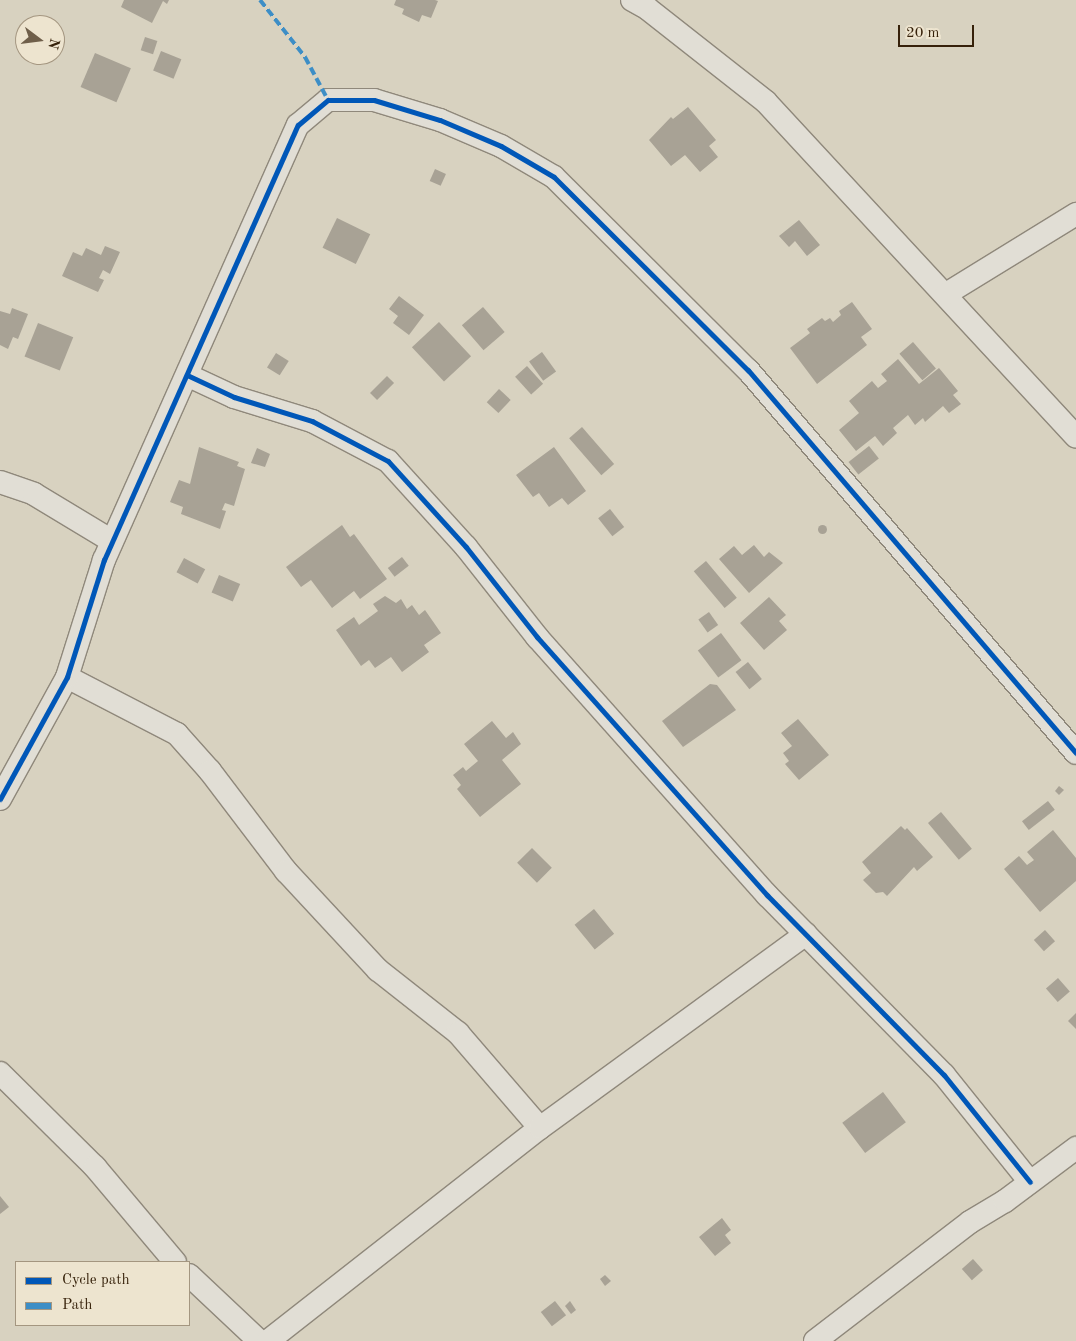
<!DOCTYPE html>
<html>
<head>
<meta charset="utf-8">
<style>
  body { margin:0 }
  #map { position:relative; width:1076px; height:1341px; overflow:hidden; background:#d8d2c0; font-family:"Old Standard TT",serif }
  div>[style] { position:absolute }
  .building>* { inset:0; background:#a8a295; transform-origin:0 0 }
  .round { border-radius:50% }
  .roads { filter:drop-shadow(1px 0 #8f887b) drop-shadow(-1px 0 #8f887b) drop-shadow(0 1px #8f887b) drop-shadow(0 -1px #8f887b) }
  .minor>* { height:22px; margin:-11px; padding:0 11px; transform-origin:11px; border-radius:11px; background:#e1ded5 }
  .quiet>* { height:4px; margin-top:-2px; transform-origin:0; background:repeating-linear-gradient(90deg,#3d8ec6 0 8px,transparent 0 12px) }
  .cycleway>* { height:5px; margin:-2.5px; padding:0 2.5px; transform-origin:2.5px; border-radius:2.5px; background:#0057b8 }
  span { translate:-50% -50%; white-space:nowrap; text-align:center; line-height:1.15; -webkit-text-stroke:5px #ede4cf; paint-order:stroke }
  .legend { position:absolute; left:15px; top:1261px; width:175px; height:65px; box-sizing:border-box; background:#ede4cf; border:1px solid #a49680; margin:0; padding:6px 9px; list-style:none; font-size:15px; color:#36210a }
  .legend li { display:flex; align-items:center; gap:10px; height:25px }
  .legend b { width:25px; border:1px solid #a49680 }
  .north { position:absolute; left:15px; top:15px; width:50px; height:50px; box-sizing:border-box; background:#ede4cf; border:1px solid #a49680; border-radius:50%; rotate:105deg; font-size:14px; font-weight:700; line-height:20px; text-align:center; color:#36210a }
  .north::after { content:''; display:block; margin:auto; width:18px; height:22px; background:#6f5f4a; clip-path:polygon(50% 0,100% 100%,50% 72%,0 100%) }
  .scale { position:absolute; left:898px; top:25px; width:76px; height:22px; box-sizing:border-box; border:2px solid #36210a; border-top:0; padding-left:6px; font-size:15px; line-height:18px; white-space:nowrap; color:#36210a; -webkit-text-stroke:4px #ede4cf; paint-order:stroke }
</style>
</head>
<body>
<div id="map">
  <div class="building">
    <div style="clip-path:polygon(124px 0,169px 0,167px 4px,163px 1px,152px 23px,121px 7px)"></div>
    <div style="clip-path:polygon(396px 0,435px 0,438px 1px,431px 18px,422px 15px,419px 22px,402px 14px,404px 9px,394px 5px)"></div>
    <div style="left:145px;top:37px;width:13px;height:14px;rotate:18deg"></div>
    <div style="left:161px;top:51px;width:22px;height:21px;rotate:22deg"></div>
    <div style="left:95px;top:53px;width:39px;height:37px;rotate:23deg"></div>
    <div style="clip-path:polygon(688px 107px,716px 140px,709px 146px,718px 157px,700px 172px,685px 155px,671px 166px,649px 140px,671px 117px,673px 119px)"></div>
    <div style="left:435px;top:169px;width:12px;height:13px;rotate:24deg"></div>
    <div style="left:337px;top:218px;width:37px;height:33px;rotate:26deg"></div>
    <div style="clip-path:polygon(799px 220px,820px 245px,807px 256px,795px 241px,789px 247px,779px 236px)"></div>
    <div style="clip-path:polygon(105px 246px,120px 252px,110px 274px,103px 270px,99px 278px,104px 280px,98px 292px,62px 276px,73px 252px,82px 256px,86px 248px,101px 255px)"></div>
    <div style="clip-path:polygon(399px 296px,424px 315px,409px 335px,393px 323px,398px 316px,389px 309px)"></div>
    <div style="clip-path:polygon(852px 302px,872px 329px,861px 337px,867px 345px,817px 384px,790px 348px,810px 333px,807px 329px,822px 318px,825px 321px,830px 318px,833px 322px,841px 315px,839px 311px)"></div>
    <div style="left:483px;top:307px;width:33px;height:28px;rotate:49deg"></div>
    <div style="clip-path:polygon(12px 308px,28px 314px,18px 339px,13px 337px,8px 349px,0 345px,0 311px,10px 314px)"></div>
    <div style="left:439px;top:322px;width:47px;height:37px;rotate:47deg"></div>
    <div style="left:38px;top:323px;width:38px;height:36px;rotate:22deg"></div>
    <div style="left:913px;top:342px;width:35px;height:18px;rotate:49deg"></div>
    <div style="left:542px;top:352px;width:24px;height:16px;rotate:54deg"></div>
    <div style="left:276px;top:353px;width:15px;height:17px;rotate:32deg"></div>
    <div style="clip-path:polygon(898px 359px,919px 384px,939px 368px,958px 391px,953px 395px,961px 404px,949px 413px,943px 406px,925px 422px,923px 418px,915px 425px,908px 415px,893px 428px,897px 433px,883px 446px,875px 436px,856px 451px,839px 430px,859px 413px,849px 401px,872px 381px,878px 388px,887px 381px,881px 374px)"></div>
    <div style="left:527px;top:366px;width:24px;height:16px;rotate:48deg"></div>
    <div style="left:387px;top:376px;width:10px;height:24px;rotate:45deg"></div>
    <div style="left:499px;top:389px;width:16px;height:18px;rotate:43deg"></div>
    <div style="left:582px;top:427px;width:49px;height:17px;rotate:49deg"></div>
    <div style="left:869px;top:446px;width:16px;height:26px;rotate:52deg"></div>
    <div style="clip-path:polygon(199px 447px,239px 462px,237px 466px,245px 469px,234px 506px,225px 503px,222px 510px,226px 511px,220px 529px,181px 514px,183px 507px,170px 502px,179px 480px,190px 484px)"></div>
    <div style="clip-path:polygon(554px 447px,586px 491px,568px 505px,562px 498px,549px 507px,539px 493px,533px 497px,516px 475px)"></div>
    <div style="clip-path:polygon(257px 448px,270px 454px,265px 467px,251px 463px)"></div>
    <div style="left:610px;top:509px;width:23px;height:15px;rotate:52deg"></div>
    <div class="round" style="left:817.5px;top:524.5px;width:9px;height:9px"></div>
    <div style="clip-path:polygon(342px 525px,350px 537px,354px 534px,387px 579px,360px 599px,354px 591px,332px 608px,311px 580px,301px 587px,286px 567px)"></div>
    <div style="clip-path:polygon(754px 545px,764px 557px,769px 552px,783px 563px,749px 593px,719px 559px,734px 546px,742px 555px)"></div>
    <div style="left:402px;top:557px;width:11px;height:18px;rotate:52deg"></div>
    <div style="left:184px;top:558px;width:24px;height:16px;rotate:28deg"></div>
    <div style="left:706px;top:561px;width:48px;height:16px;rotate:50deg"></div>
    <div style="left:219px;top:575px;width:23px;height:19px;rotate:23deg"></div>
    <div style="clip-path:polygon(385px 596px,396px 603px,401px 599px,407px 609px,412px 605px,419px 615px,425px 610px,441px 633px,424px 645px,429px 652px,402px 672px,391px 657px,375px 668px,369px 660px,361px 666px,336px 630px,354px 617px,359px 625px,378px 611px,373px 604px)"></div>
    <div style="clip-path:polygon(769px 597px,786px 615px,779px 621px,787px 630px,764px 650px,740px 623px)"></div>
    <div style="left:709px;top:612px;width:16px;height:13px;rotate:55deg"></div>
    <div style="left:721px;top:633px;width:34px;height:29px;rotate:53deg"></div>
    <div style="left:748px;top:662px;width:22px;height:16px;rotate:51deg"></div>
    <div style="clip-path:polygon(710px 684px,717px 685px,736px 710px,683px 747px,662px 721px)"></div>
    <div style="clip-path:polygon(798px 719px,829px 755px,799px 780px,785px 764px,789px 761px,783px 753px,792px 746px,781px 733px)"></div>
    <div style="clip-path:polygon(492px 721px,506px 738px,513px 732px,521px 744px,502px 760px,521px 784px,480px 817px,457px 789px,461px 785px,453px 775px,463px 767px,466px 771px,478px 761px,464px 744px)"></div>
    <div style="clip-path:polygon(1059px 786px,1064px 790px,1059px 795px,1055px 791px)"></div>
    <div style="left:1048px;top:801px;width:11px;height:33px;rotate:52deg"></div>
    <div style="left:941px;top:812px;width:48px;height:17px;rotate:50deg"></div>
    <div style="clip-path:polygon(901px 826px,905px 830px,907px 828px,933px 857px,917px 871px,914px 867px,887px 896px,883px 892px,876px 893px,863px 880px,871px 873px,862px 862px)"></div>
    <div style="clip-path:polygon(1053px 830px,1076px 858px,1076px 881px,1040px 912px,1004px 869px,1019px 856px,1027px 865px,1034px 860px,1027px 852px)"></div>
    <div style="left:532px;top:848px;width:28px;height:21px;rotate:45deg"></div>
    <div style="left:594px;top:909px;width:32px;height:25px;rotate:51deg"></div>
    <div style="left:1045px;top:930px;width:15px;height:15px;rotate:48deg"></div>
    <div style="left:1058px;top:978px;width:18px;height:16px;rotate:49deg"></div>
    <div style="clip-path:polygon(1076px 1013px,1076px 1029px,1068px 1021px)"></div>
    <div style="left:883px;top:1092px;width:38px;height:51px;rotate:53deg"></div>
    <div style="clip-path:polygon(0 1196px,9px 1207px,0 1214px)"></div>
    <div style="clip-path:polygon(722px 1218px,731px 1230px,725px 1235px,731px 1243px,715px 1256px,699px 1237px)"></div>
    <div style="left:973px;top:1259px;width:15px;height:15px;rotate:48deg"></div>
    <div style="clip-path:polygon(605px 1275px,611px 1281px,605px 1286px,600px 1279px)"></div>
    <div style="left:555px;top:1301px;width:18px;height:18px;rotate:52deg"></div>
    <div style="clip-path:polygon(570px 1301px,576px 1310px,571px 1314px,565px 1306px)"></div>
  </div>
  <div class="roads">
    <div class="minor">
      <div style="left:632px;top:0;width:18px;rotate:29deg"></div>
      <div style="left:648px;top:9px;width:150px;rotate:38.2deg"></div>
      <div style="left:766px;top:102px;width:456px;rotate:47.2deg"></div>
      <div style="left:946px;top:294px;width:153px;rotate:-31.6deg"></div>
      <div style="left:187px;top:375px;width:52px;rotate:25.1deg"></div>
      <div style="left:234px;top:397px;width:82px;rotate:17.1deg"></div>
      <div style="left:312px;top:421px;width:86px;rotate:27.8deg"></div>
      <div style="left:388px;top:461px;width:116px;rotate:47.8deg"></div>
      <div style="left:466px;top:547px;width:115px;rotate:51.7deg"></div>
      <div style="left:537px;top:637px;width:346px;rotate:48.3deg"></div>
      <div style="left:767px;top:895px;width:252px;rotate:45.5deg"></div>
      <div style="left:944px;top:1075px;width:137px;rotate:51.2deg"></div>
      <div style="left:0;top:482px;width:36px;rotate:19deg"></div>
      <div style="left:34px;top:494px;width:91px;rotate:31.1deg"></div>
      <div style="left:67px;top:677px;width:124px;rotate:27.4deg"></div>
      <div style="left:177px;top:734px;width:50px;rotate:48.3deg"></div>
      <div style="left:210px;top:771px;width:126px;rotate:52.8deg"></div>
      <div style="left:286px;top:871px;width:135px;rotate:47.1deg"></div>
      <div style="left:378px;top:970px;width:102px;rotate:38.2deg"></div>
      <div style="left:458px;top:1033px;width:125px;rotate:49.2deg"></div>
      <div style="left:0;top:799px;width:139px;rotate:-61.2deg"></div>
      <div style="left:67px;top:677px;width:123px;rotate:-72.5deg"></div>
      <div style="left:104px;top:560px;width:476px;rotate:-66deg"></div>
      <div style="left:298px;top:125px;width:39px;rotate:-40deg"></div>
      <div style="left:328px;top:100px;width:46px"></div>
      <div style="left:374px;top:100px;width:69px;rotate:16.9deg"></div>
      <div style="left:440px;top:120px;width:66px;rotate:23.1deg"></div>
      <div style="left:501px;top:146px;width:61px;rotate:30.3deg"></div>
      <div style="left:554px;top:177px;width:274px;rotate:44.9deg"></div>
      <div style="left:748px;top:370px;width:504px;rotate:49.42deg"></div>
      <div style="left:0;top:1073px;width:134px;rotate:44.7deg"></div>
      <div style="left:95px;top:1167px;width:124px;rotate:49.9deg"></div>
      <div style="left:189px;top:1275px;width:96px;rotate:43.3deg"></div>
      <div style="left:268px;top:1341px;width:345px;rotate:-38.1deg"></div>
      <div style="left:540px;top:1128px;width:329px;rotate:-36.1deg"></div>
      <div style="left:815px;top:1341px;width:195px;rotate:-37.5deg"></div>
      <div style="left:970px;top:1222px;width:41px;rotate:-31deg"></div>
      <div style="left:1005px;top:1201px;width:89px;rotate:-36.7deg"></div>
    </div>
  </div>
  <div class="quiet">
    <div style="left:260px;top:0;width:73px;rotate:51.7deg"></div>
    <div style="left:305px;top:57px;width:49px;rotate:61.9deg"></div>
  </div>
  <div class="cycleway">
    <div style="left:187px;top:375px;width:52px;rotate:25.1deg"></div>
    <div style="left:234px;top:397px;width:82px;rotate:17.1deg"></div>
    <div style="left:312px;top:421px;width:86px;rotate:27.8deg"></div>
    <div style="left:388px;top:461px;width:116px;rotate:47.8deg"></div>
    <div style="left:466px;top:547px;width:115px;rotate:51.7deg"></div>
    <div style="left:537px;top:637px;width:346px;rotate:48.3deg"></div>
    <div style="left:767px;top:895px;width:252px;rotate:45.5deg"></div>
    <div style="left:944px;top:1075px;width:137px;rotate:51.2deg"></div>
    <div style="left:0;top:799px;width:139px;rotate:-61.2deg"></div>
    <div style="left:67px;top:677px;width:123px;rotate:-72.5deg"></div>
    <div style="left:104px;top:560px;width:476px;rotate:-66deg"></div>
    <div style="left:298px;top:125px;width:39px;rotate:-40deg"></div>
    <div style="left:328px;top:100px;width:46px"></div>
    <div style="left:374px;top:100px;width:69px;rotate:16.9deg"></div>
    <div style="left:440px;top:120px;width:66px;rotate:23.1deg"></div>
    <div style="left:501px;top:146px;width:61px;rotate:30.3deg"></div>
    <div style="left:554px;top:177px;width:274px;rotate:44.9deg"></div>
    <div style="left:748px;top:370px;width:504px;rotate:49.42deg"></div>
  </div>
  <ul class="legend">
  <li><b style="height:6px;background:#0057b8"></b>Cycle path</li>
  <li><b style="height:6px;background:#3d8ec6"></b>Path</li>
  </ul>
  <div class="north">N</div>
  <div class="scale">20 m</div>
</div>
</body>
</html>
